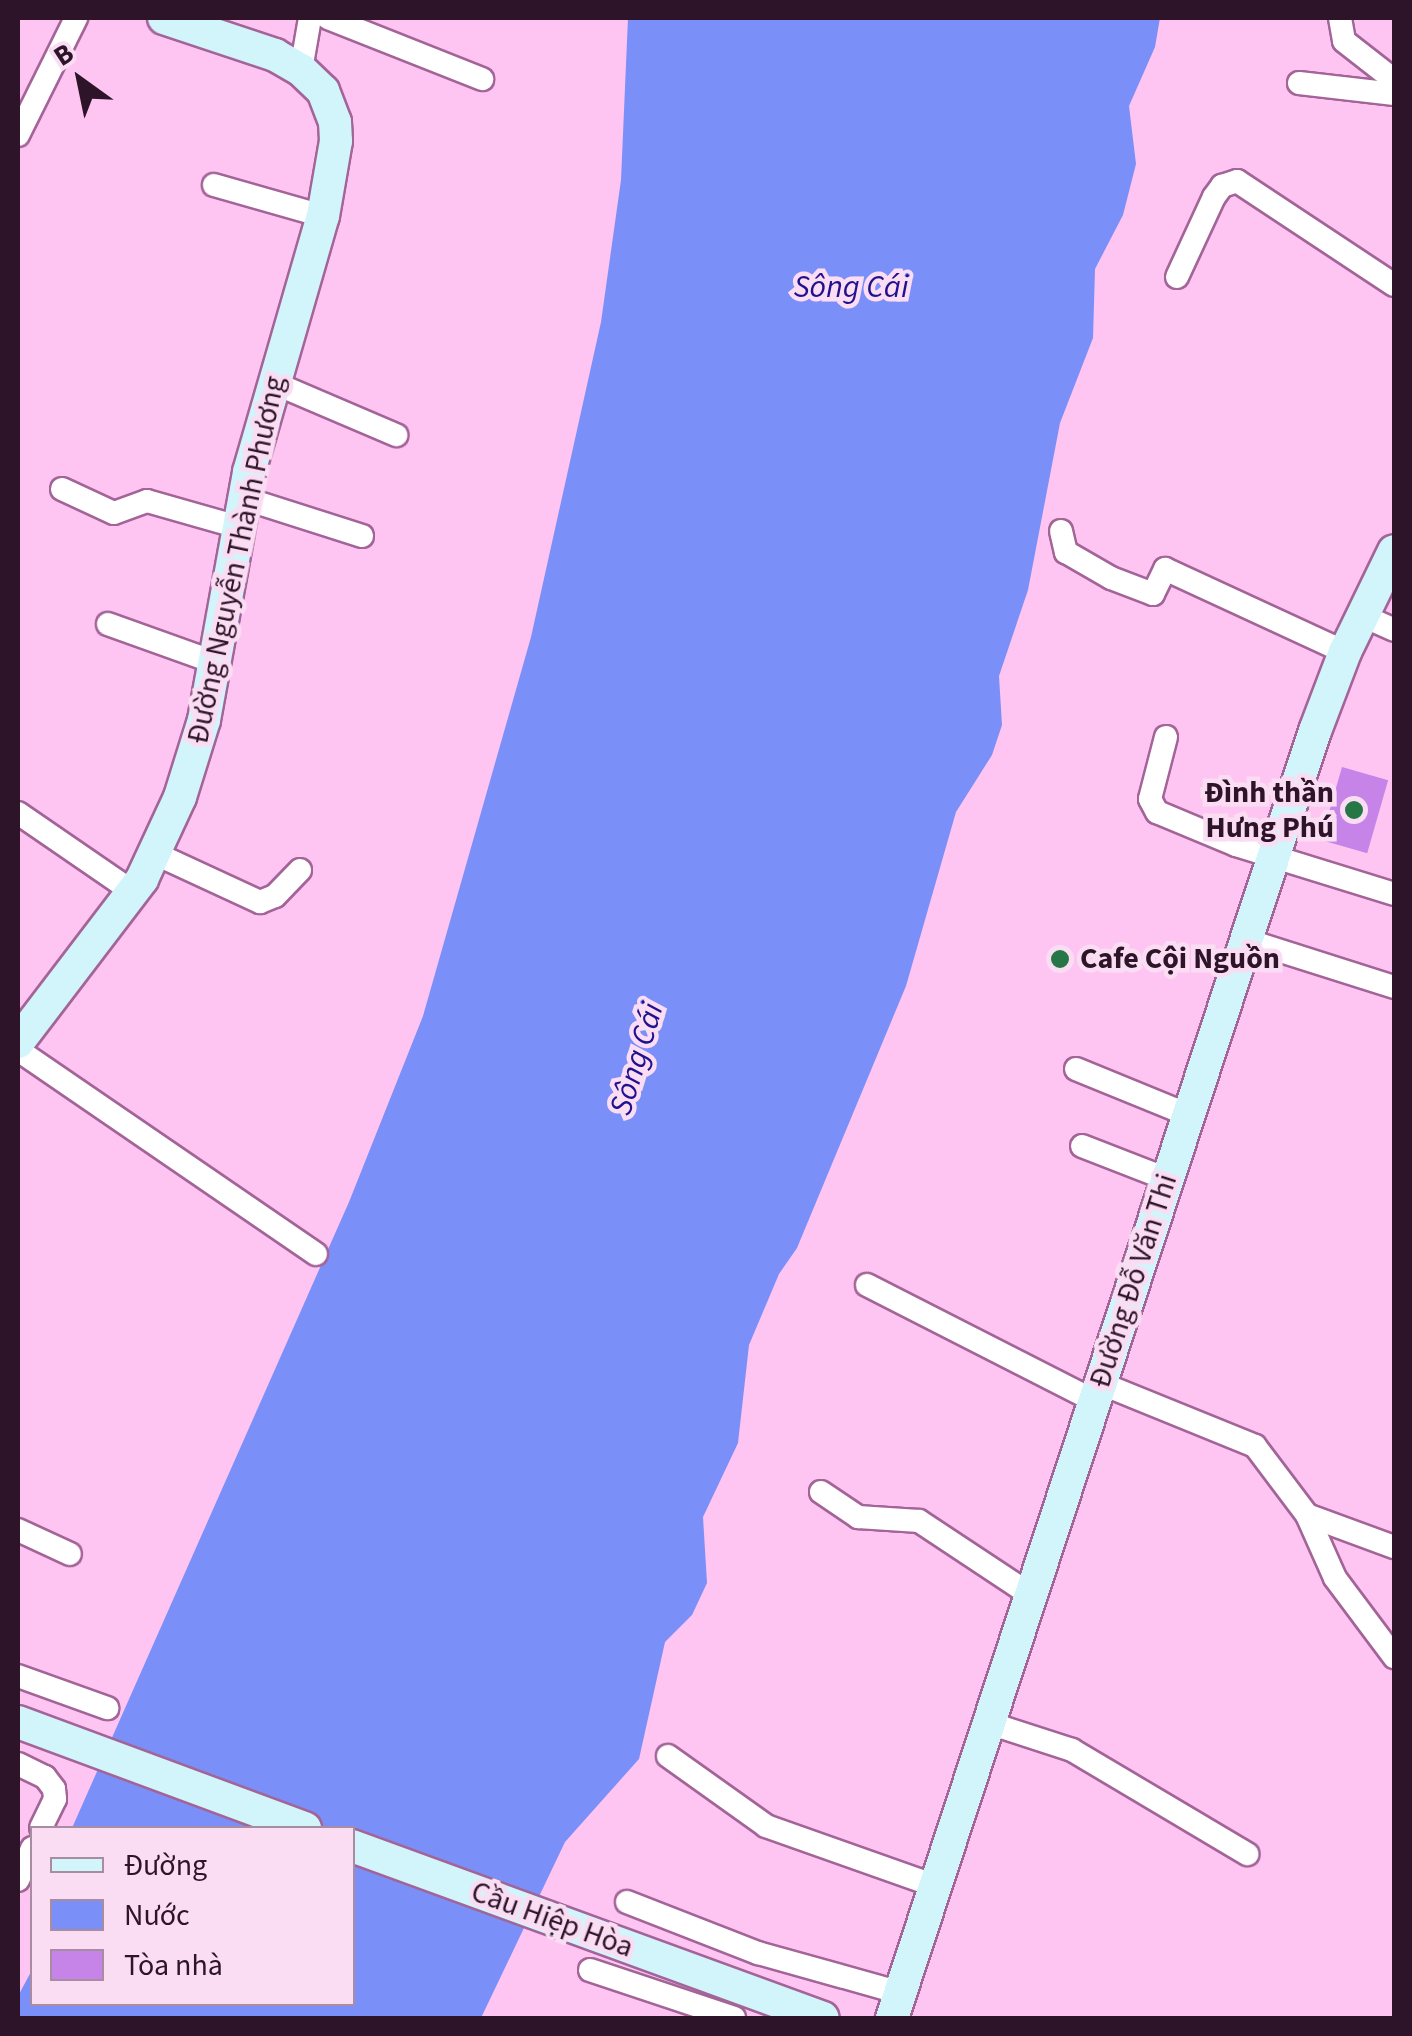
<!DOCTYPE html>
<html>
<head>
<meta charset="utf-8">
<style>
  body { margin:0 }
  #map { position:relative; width:1412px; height:2036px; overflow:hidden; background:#fec5f2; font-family:"Source Sans 3",sans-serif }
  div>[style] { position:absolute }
  .water>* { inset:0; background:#7b8ff8 }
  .building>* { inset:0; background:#c684e8; transform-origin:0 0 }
  .roads { filter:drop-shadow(2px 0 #a36498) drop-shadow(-2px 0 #a36498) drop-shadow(0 2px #a36498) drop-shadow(0 -2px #a36498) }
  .street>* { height:22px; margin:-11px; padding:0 11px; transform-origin:11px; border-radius:11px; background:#fff }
  .secondary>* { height:32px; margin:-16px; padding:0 16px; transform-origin:16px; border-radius:16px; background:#d2f4fb }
  .dots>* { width:28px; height:28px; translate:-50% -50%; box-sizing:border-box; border:5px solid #faddf3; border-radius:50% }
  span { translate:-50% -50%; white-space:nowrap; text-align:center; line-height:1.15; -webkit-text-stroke:9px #faddf3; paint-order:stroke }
  .street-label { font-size:30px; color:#2d1429 }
  .poi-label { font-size:30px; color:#2d1429; font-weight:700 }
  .right { translate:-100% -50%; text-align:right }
  .left { translate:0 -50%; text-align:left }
  .water-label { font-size:32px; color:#20128f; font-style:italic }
  .frame { position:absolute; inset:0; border:20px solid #2d1429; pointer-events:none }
  .legend { position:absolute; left:30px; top:1826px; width:325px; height:180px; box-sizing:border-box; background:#faddf3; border:2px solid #a88da2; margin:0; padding:12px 18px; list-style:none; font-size:30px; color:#2d1429 }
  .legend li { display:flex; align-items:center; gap:20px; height:50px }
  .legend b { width:50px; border:2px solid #a88da2 }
  .north { position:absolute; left:30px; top:30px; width:100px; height:100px; -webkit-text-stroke:8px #faddf3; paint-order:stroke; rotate:327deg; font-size:28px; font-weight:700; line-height:40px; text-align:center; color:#2d1429 }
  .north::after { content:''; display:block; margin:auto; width:35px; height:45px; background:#2d1429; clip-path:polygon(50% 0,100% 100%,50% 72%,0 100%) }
</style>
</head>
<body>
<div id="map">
  <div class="water">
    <div style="clip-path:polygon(628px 18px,1160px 18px,1155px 47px,1129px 106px,1136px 164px,1123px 215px,1095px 269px,1093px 338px,1060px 423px,1028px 590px,999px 676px,1002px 725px,992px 755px,956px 812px,906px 986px,797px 1248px,779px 1274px,749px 1345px,738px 1443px,703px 1517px,707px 1583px,692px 1615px,665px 1642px,639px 1759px,565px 1842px,481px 2018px,18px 2018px,18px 1996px,32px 1970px,32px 2004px,352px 2004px,352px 1828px,72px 1828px,349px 1202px,423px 1016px,531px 637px,601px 322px,621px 180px)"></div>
  </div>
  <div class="building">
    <div style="left:1342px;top:767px;width:48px;height:76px;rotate:16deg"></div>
  </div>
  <div class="roads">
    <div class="street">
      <div style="left:328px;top:18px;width:166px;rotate:21.6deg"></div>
      <div style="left:1340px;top:18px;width:23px;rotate:80deg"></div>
      <div style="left:1344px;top:41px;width:63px;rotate:38deg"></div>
      <div style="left:301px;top:70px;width:53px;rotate:-80.2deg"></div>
      <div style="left:1299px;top:83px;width:96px;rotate:6.6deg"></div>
      <div style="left:18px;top:135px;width:131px;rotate:-63.6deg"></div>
      <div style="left:214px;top:185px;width:113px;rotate:15.9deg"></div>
      <div style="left:1177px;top:277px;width:88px;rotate:-65.2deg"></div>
      <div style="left:1214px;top:197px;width:14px;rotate:-54deg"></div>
      <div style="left:1222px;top:186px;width:16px;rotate:-18deg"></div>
      <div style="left:1237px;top:181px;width:188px;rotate:33.5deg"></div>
      <div style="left:274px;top:383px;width:133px;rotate:23.1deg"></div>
      <div style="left:62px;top:489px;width:57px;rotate:24.8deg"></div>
      <div style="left:114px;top:513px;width:35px;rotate:-20deg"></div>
      <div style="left:147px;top:501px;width:95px;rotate:15.9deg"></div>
      <div style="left:243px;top:498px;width:125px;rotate:17.7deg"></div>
      <div style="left:1061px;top:531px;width:22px;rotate:77deg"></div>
      <div style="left:1066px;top:552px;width:52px;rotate:30deg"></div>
      <div style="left:1111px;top:578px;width:45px;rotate:20.9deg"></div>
      <div style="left:1153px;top:594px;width:28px;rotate:-64deg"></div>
      <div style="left:1165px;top:569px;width:198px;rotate:24.8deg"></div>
      <div style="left:1361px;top:615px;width:36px;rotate:24deg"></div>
      <div style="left:108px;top:624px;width:113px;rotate:19.7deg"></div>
      <div style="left:1166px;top:737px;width:64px;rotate:104.5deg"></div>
      <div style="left:1150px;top:799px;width:15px;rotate:62deg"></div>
      <div style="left:1157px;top:812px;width:86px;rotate:22.7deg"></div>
      <div style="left:1236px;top:845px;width:165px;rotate:17.2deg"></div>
      <div style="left:18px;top:813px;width:140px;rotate:34.5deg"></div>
      <div style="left:156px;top:854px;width:115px;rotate:24.8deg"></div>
      <div style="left:260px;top:902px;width:16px;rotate:-22deg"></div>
      <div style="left:275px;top:896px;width:36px;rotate:-46deg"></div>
      <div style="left:1246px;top:940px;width:155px;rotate:17.6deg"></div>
      <div style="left:18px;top:1050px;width:361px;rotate:34.4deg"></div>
      <div style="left:1076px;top:1069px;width:122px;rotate:22.2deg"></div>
      <div style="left:1082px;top:1146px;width:91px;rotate:21.2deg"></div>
      <div style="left:867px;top:1285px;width:256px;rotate:27deg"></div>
      <div style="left:1100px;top:1383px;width:167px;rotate:22.1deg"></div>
      <div style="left:1255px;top:1446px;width:86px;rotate:53deg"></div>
      <div style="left:1307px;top:1515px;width:69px;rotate:66deg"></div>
      <div style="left:1335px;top:1578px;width:99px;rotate:53.2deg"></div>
      <div style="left:821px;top:1492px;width:45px;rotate:34deg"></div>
      <div style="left:858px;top:1517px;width:61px;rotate:3.8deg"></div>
      <div style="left:919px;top:1521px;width:134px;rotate:33.5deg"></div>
      <div style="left:1307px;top:1515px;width:93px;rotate:20.2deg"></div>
      <div style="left:18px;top:1530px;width:57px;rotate:24.8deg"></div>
      <div style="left:18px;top:1676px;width:95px;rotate:19.8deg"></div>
      <div style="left:989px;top:1723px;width:87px;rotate:18deg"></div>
      <div style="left:1072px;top:1750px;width:204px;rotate:30.7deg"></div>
      <div style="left:668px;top:1756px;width:120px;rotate:35.5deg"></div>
      <div style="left:766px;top:1826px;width:179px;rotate:19.5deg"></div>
      <div style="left:18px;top:1764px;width:30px;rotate:26deg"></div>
      <div style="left:45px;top:1777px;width:15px;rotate:53deg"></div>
      <div style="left:54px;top:1789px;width:10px;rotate:84deg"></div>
      <div style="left:55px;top:1799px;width:32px;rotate:116deg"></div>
      <div style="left:18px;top:1880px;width:35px;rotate:-66deg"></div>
      <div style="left:627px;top:1902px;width:141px;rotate:21.3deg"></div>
      <div style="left:758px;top:1953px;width:148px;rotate:15.6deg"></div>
      <div style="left:590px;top:1970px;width:152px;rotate:18.4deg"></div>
    </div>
    <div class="secondary">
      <div style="left:18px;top:1042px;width:205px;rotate:-52.7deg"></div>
      <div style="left:142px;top:879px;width:90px;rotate:-65.1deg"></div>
      <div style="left:180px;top:797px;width:81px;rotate:-72.7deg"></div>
      <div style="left:204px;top:720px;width:252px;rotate:-79.7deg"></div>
      <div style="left:249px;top:472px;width:266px;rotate:-73.9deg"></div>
      <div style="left:323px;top:216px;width:76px;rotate:-80.2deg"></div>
      <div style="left:336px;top:141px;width:19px;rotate:-93deg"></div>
      <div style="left:335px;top:122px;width:33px;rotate:-111deg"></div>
      <div style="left:323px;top:91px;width:30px;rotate:-136deg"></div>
      <div style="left:301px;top:70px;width:30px;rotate:-150deg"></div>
      <div style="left:275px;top:55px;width:117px;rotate:-161.6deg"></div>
      <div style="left:18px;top:1722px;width:306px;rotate:20.3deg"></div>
      <div style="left:352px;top:1846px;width:501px;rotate:20.06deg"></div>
      <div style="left:892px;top:2018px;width:1355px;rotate:-71.81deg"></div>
      <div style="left:1315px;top:731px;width:85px;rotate:-69.2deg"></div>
      <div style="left:1345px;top:652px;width:112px;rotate:-64.1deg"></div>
    </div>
  </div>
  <div class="dots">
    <div style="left:1354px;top:810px;background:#267646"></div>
    <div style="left:1060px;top:959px;background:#267646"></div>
  </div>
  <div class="street-label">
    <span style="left:237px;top:560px;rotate:-78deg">Đường Nguyễn Thành Phương</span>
    <span style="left:1134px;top:1281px;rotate:-72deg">Đường Đỗ Văn Thi</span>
    <span style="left:552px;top:1920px;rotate:20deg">Cầu Hiệp Hòa</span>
  </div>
  <div class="poi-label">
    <span class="right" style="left:1334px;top:810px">Đình thần<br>Hưng Phú</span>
    <span class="left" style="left:1080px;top:959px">Cafe Cội Nguồn</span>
  </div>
  <div class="water-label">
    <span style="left:851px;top:287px">Sông Cái</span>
    <span style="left:637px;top:1059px;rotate:-73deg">Sông Cái</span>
  </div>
  <div class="frame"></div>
  <ul class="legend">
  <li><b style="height:12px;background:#d2f4fb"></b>Đường</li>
  <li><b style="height:28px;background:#7b8ff8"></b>Nước</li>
  <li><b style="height:28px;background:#c684e8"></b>Tòa nhà</li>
  </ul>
  <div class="north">B</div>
</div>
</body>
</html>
